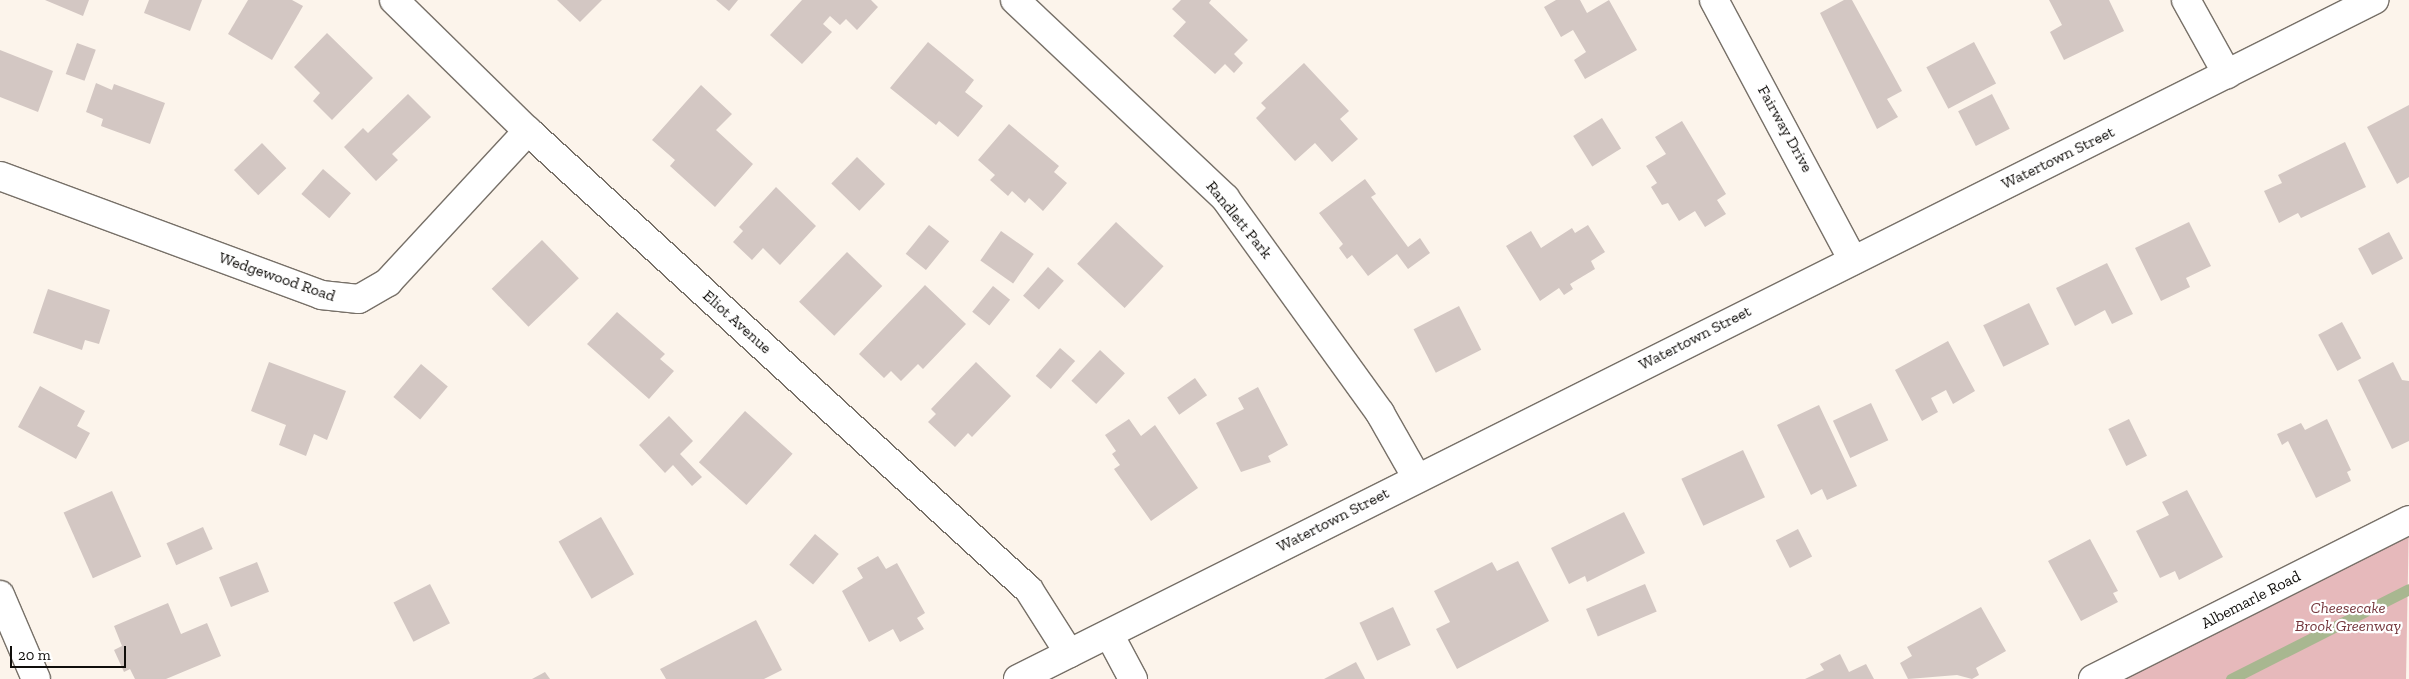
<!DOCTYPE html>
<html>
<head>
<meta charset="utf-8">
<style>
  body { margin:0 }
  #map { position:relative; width:2409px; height:679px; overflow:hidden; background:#fcf4eb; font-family:"Zilla Slab",serif }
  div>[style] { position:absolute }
  .green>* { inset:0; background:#e6b9bb }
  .stream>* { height:11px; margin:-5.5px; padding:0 5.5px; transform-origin:5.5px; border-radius:5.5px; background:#a8b790 }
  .building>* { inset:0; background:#d3c7c3; transform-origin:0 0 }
  .roads { filter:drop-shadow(1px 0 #777068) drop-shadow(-1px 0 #777068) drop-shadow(0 1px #777068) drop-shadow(0 -1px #777068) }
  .minor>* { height:28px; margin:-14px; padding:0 14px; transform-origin:14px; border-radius:14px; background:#fff }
  .primary>* { height:28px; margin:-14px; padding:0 14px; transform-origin:14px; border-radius:14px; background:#fff }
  span { translate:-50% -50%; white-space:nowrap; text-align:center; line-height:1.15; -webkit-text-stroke:4.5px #fff; paint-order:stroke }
  .street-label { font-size:16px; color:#100e0b }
  .park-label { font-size:16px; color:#75373d; font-style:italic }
  .scale { position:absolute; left:10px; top:646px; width:116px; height:22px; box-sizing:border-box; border:2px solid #100e0b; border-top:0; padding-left:6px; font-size:15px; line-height:18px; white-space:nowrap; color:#100e0b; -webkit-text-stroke:4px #fff; paint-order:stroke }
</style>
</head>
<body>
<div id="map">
  <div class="green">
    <div style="clip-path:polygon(2409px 518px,2406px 679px,2091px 679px)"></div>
  </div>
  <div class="stream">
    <div style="left:2231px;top:679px;width:199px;rotate:-26.8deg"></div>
  </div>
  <div class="building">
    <div style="clip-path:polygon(45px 0,89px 0,83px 16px)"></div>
    <div style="clip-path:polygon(149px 0,202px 0,190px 31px,144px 13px)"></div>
    <div style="clip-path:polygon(248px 0,292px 0,303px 6px,272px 60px,228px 34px)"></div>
    <div style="clip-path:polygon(557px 0,602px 0,580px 22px)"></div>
    <div style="clip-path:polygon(716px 0,738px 0,729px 11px)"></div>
    <div style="clip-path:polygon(802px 0,871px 0,878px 7px,857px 30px,846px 19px,840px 25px,830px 16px,823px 24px,832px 32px,802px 64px,770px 35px)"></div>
    <div style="clip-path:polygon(1181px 0,1211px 0,1209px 3px,1248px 40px,1234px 54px,1243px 63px,1234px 73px,1225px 64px,1215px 74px,1173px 36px,1186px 22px,1172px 9px)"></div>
    <div style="clip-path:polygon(1556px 0,1580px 0,1587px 13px,1609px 0,1637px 50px,1585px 79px,1574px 60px,1586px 52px,1573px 30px,1561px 37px,1544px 7px)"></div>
    <div style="clip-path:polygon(1844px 0,1852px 0,1902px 91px,1887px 99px,1898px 117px,1877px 129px,1820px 13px)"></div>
    <div style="clip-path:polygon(2049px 0,2109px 0,2124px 31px,2064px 60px,2050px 32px,2062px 25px)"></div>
    <div style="clip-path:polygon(327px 33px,373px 78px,332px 120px,313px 101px,320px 93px,294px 67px)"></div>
    <div style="clip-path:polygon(928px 42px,974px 80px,965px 92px,983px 106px,958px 137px,939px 121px,936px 125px,890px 88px)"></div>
    <div style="left:1974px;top:42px;width:47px;height:54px;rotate:62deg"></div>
    <div style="left:77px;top:43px;width:20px;height:33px;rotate:20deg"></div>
    <div style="clip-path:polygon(0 50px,53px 71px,38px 112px,0 97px)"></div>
    <div style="clip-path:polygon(1304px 63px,1349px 111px,1340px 119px,1358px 139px,1332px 162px,1315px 143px,1295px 161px,1256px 118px,1266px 108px,1261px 103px)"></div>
    <div style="clip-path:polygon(96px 83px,112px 90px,114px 84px,165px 103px,150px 144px,101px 126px,103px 119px,86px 112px)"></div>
    <div style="clip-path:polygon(701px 85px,732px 114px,716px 130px,753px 164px,715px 207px,670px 166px,675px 160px,652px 140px)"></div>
    <div style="clip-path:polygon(408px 94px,431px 117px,392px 154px,398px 160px,376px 181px,344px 147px,363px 128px,368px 133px)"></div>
    <div style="left:1992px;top:94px;width:39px;height:38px;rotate:63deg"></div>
    <div style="clip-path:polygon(2409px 105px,2409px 177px,2397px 184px,2367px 127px)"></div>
    <div style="left:1602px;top:118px;width:36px;height:34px;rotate:58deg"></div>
    <div style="clip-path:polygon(1682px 121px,1726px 194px,1717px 200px,1726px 214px,1705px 227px,1695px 211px,1679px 221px,1668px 203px,1662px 205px,1651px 187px,1657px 183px,1646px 166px,1666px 154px,1655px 137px)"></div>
    <div style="clip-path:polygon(1009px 124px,1059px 166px,1054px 172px,1067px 183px,1043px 211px,1029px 198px,1025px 203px,1012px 191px,1008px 196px,990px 180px,995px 175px,978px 160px)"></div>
    <div style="clip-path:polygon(2345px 142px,2366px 187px,2301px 218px,2298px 213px,2279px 223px,2264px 191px,2282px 183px,2278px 175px)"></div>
    <div style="left:262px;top:143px;width:35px;height:39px;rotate:46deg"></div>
    <div style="left:857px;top:157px;width:39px;height:37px;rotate:44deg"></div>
    <div style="left:323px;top:169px;width:37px;height:33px;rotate:41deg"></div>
    <div style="clip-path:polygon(1365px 179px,1376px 194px,1371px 197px,1408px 247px,1420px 238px,1430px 253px,1408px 269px,1397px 254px,1368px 276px,1352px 255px,1347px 259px,1339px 248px,1343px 244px,1319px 213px)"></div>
    <div style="clip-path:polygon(776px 187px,816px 226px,780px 265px,763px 248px,752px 260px,733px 242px,743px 231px,739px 227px)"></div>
    <div style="left:1116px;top:222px;width:65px;height:57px;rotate:43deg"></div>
    <div style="clip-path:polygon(2189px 222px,2211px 266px,2186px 278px,2190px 287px,2161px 301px,2135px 248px)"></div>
    <div style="left:929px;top:225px;width:26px;height:37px;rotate:39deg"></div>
    <div style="clip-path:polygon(1588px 225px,1605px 252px,1591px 261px,1595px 269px,1570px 284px,1573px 289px,1564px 295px,1559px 288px,1540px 301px,1506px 246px,1531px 231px,1541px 248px,1572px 228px,1575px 233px)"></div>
    <div style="left:1001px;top:231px;width:40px;height:36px;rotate:35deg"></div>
    <div style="left:2389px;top:232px;width:30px;height:35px;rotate:62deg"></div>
    <div style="left:542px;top:240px;width:53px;height:70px;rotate:46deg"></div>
    <div style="left:847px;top:252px;width:49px;height:69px;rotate:44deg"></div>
    <div style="clip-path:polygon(2107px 263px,2133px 314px,2112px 324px,2105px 310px,2075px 326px,2056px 288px)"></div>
    <div style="left:1048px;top:267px;width:21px;height:38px;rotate:41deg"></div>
    <div style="clip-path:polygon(925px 285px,966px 324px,923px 369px,918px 364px,901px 381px,891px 371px,884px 378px,859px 354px)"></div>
    <div style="left:993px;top:286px;width:22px;height:33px;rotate:39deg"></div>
    <div style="clip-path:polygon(48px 289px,110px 310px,99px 344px,85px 340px,82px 350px,33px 333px)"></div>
    <div style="left:2029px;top:303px;width:46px;height:51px;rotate:64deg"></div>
    <div style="left:1459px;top:306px;width:49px;height:51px;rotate:63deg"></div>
    <div style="clip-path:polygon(617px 312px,665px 354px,660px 359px,674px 371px,649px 399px,587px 344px)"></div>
    <div style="left:2342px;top:322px;width:41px;height:27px;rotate:62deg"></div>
    <div style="clip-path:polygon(1948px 341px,1975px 391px,1953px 404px,1946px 390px,1931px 398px,1938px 412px,1922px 421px,1895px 370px)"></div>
    <div style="left:1060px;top:348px;width:20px;height:37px;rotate:41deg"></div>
    <div style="left:1100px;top:350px;width:34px;height:42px;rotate:43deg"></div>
    <div style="clip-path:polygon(269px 362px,346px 391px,327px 440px,314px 434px,306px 456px,279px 445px,286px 425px,251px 411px)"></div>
    <div style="clip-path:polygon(976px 362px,1011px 396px,972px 437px,968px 433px,955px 447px,928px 422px,936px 414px,931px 409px)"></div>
    <div style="clip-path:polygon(2393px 362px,2402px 380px,2409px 381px,2409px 441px,2392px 449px,2358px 380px)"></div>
    <div style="left:421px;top:364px;width:35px;height:43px;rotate:40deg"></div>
    <div style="left:1195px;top:378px;width:21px;height:34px;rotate:55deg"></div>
    <div style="clip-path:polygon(40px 386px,85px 411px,77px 426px,90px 433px,76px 459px,18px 427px)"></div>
    <div style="clip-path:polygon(1258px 387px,1288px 445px,1268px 456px,1271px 462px,1241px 472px,1216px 423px,1244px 409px,1238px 398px)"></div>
    <div style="left:1871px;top:403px;width:41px;height:42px;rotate:65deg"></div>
    <div style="clip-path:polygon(1819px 405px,1857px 486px,1827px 500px,1822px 489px,1811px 495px,1777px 425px)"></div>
    <div style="left:745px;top:411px;width:64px;height:69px;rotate:42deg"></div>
    <div style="clip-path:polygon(669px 416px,693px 441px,680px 454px,702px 477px,692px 486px,673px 465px,665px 473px,639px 445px)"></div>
    <div style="clip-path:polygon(1129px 419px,1141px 436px,1155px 425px,1198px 488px,1151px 521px,1114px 469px,1120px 465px,1112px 454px,1116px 451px,1105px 435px)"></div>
    <div style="left:2129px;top:419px;width:41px;height:23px;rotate:64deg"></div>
    <div style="clip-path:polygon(2327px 419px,2351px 470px,2347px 472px,2351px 481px,2316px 498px,2288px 441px,2282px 445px,2277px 434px,2301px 423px,2305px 430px)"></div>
    <div style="left:1743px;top:450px;width:52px;height:68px;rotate:65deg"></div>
    <div style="clip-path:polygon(2187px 490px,2223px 557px,2179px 580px,2175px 571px,2160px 578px,2136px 531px,2169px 515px,2162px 502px)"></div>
    <div style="left:112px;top:491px;width:72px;height:53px;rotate:66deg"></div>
    <div style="clip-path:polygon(1624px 512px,1645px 553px,1587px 582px,1585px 576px,1569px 584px,1551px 548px)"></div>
    <div style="left:601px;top:517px;width:66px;height:49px;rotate:60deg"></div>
    <div style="left:203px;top:527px;width:24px;height:40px;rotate:66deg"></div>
    <div style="left:1798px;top:529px;width:31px;height:25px;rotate:63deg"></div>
    <div style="left:815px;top:534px;width:31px;height:40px;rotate:40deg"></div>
    <div style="clip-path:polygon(2090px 539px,2118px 591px,2113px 593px,2118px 602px,2081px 621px,2048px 561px)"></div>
    <div style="clip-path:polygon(878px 556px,886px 569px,897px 563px,925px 613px,917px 618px,924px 629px,900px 642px,893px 629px,869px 642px,842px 591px,863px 578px,857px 568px)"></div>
    <div style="clip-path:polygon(1518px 561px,1549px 621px,1457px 669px,1436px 629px,1450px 622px,1434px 591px,1492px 562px,1497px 571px)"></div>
    <div style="left:257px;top:562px;width:32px;height:41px;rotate:68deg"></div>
    <div style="left:430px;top:584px;width:44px;height:41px;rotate:63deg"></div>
    <div style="left:1645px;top:584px;width:30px;height:64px;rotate:67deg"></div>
    <div style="clip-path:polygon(168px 603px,181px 634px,207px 623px,221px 656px,166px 679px,135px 679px,130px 669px,124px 672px,114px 650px,122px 646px,114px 626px)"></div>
    <div style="left:1393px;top:607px;width:42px;height:37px;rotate:65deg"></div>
    <div style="clip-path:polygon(1981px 607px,2006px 651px,1976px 668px,1979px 675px,1972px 679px,1957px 675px,1908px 679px,1900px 663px,1912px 656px,1907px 647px)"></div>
    <div style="clip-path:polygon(756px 620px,782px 670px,764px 679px,666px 679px,660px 669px)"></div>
    <div style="clip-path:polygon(1840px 654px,1849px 672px,1866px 664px,1874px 679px,1805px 679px,1824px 670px,1820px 664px)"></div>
    <div style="clip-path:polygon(1356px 662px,1365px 679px,1324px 679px)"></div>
    <div style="clip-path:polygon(545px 672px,550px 679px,532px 679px)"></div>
  </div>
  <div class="roads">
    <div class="minor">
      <div style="left:394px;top:0;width:187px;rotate:44.4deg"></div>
      <div style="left:528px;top:131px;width:679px;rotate:42.49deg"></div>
      <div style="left:1029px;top:590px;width:75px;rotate:57.6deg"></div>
      <div style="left:1015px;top:0;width:289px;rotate:43.3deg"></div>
      <div style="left:1225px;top:198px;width:265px;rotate:54.2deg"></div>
      <div style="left:1380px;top:413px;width:75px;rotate:60.4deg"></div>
      <div style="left:1714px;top:0;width:295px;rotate:61.9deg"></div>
      <div style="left:2186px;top:0;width:85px;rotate:61deg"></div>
      <div style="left:0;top:176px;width:342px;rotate:20.3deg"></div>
      <div style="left:321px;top:295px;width:38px;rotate:6deg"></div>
      <div style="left:359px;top:299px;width:34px;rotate:-30deg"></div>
      <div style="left:388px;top:282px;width:206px;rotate:-47.2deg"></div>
      <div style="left:0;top:595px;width:91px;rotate:66.8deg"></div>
      <div style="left:1109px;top:634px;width:51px;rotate:61.9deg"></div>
      <div style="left:2093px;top:679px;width:354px;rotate:-26.7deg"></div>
    </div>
    <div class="primary">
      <div style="left:1018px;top:679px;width:1517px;rotate:-26.6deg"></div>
    </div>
  </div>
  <div class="street-label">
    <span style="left:1785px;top:129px;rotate:61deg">Fairway Drive</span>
    <span style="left:2058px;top:158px;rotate:-26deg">Watertown Street</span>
    <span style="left:1239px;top:220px;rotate:51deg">Randlett Park</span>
    <span style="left:277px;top:277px;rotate:19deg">Wedgewood Road</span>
    <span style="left:737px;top:322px;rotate:42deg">Eliot Avenue</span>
    <span style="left:1695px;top:338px;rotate:-27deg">Watertown Street</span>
    <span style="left:1333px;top:520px;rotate:-27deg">Watertown Street</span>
    <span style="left:2251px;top:600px;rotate:-27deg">Albemarle Road</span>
  </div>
  <div class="park-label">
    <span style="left:2348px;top:617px">Cheesecake<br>Brook Greenway</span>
  </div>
  <div class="scale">20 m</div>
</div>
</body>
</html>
